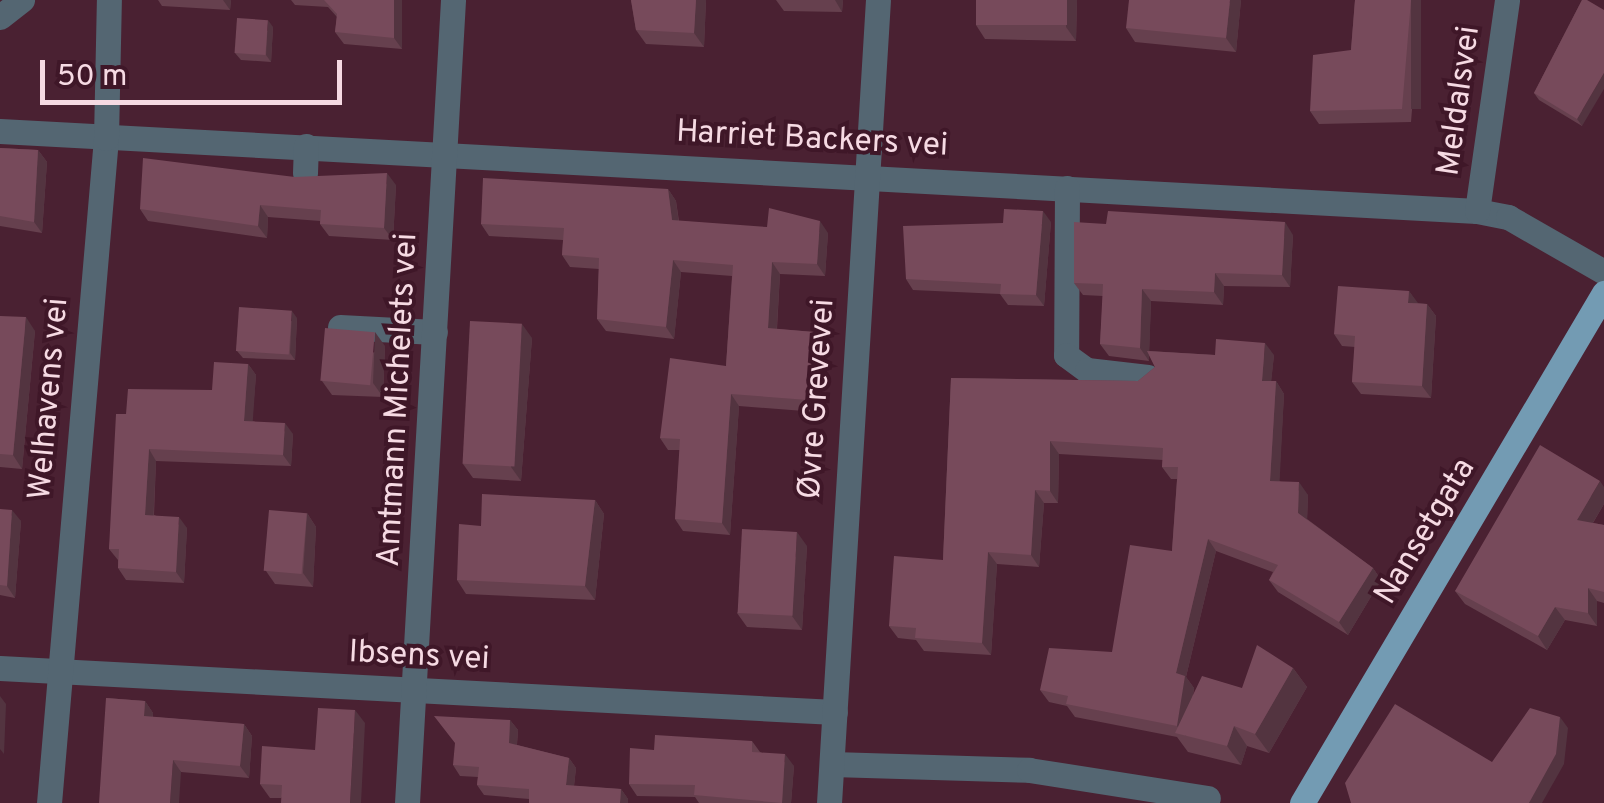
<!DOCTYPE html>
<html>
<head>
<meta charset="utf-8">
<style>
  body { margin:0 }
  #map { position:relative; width:1604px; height:803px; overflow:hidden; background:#4a2132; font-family:Overpass,sans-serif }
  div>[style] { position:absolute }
  .minor>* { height:25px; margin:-12.5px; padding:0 12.5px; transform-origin:12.5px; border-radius:12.5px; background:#546672 }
  .major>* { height:25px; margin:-12.5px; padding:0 12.5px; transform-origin:12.5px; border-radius:12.5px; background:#739bb3 }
  .wall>* { inset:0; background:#66404e }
  .shaded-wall>* { inset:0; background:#533440; transform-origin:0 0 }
  .building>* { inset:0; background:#774a5b; transform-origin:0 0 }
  span { translate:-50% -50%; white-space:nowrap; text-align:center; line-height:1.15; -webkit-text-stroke:8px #3f1728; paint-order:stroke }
  .street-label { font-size:32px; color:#f6dae3 }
  .scale { position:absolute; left:40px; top:60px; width:302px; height:45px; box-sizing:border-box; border:5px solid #f6dae3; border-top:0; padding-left:12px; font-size:30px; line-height:35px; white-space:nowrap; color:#f6dae3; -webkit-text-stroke:8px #3f1728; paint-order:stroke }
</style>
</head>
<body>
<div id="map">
  <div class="minor">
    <div style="left:0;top:17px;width:28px;rotate:-38deg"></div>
    <div style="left:0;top:131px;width:1479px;rotate:3.1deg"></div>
    <div style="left:1477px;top:211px;width:32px;rotate:11deg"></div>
    <div style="left:1508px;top:217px;width:111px;rotate:29.8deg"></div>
    <div style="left:305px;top:173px;width:27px;rotate:-88deg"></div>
    <div style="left:1067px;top:188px;width:167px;rotate:90.3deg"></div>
    <div style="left:1066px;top:355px;width:26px;rotate:36deg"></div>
    <div style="left:1087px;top:370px;width:61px;rotate:6.5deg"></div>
    <div style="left:1477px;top:211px;width:213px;rotate:-81.9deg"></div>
    <div style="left:340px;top:327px;width:95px;rotate:3deg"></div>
    <div style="left:0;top:668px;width:836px;rotate:3.02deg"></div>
    <div style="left:832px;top:764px;width:197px;rotate:1.7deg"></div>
    <div style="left:1029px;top:770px;width:181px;rotate:8.9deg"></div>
    <div style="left:49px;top:803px;width:667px;rotate:-85.1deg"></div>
    <div style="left:106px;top:138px;width:138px;rotate:-88.8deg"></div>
    <div style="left:407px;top:803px;width:804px;rotate:-86.72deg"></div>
    <div style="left:829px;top:803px;width:804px;rotate:-86.51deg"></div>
  </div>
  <div class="major">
    <div style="left:1302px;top:803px;width:593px;rotate:-59.37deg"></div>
  </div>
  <div class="wall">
    <div style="clip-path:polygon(158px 0,231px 0,230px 10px,162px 6px)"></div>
    <div style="clip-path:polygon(291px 0,402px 0,402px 49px,344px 44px,335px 32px,337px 17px,328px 7px,295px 5px)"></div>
    <div style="clip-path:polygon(631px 0,706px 0,704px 47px,646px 44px,636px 30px)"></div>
    <div style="clip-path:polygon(776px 0,843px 0,842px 12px,784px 11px)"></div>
    <div style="clip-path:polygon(976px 0,1077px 0,1076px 41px,985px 39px,976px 25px)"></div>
    <div style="clip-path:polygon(1241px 0,1236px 52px,1135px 42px,1126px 28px)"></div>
    <div style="clip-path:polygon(1355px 0,1421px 0,1411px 122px,1319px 124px,1310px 111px,1351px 50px)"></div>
    <div style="clip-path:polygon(1582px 0,1582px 126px,1539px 100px,1534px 93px)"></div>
    <div style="clip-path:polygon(273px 27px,271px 62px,241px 60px,235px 53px)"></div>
    <div style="clip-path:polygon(0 148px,38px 150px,47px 162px,42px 233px,0 226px)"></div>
    <div style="clip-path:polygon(295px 177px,396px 185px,393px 240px,329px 236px,320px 224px,320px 221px,268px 217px,267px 238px,148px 221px,140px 209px)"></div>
    <div style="clip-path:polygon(668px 189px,676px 201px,679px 221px,828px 233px,825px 276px,780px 274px,777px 329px,814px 332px,822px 344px,817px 412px,739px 406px,730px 535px,683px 531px,675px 519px,680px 450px,668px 450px,660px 438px,726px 366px,732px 276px,681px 272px,674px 339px,606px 331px,597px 319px,599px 269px,570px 267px,562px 255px,563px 240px,489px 236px,481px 224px)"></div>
    <div style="clip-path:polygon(1051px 222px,1044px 306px,1008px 305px,1000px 294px,913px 290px,906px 279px)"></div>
    <div style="clip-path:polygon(1293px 235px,1290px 287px,1224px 286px,1223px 305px,1151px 301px,1149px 351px,1215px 355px,1274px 355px,1271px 381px,1276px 381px,1284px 394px,1279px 481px,1308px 495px,1307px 519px,1373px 568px,1381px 580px,1348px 635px,1278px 592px,1269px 580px,1273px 572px,1216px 551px,1186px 677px,1194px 688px,1193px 696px,1242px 688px,1293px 668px,1307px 687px,1269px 753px,1247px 746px,1241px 765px,1188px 752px,1177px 737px,1075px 717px,1067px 706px,1049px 702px,1040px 690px,1112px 652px,1172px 551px,1177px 479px,1171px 479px,1162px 467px,1163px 460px,1059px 454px,1058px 503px,1044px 503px,1039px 567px,997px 564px,991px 655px,924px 651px,916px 640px,898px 638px,889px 626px,943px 560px,951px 378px,1138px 381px,1155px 367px,1149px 355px,1149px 361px,1109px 356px,1100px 344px,1103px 296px,1083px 295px,1074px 283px)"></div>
    <div style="clip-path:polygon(1409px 291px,1417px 303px,1427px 304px,1436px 316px,1431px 398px,1361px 394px,1352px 382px,1355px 347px,1342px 346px,1334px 334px)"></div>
    <div style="clip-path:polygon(0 316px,35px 331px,22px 469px,0 467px)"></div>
    <div style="clip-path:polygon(297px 318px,295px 360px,243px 358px,237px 351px)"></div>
    <div style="clip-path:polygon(532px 338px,521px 481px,473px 478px,463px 464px)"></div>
    <div style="clip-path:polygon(385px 346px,383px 397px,332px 395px,322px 381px)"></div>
    <div style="clip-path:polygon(248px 364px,256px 375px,252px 421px,293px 434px,291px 466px,156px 461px,154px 515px,187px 528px,184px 583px,126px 580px,118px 568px,118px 560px,109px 549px,126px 414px,212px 390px)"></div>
    <div style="clip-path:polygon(1604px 487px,1604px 504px,1593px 523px,1604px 525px,1604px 603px,1597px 601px,1597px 626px,1565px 620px,1547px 650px,1465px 604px,1455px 591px)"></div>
    <div style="clip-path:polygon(595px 500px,604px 514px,595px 600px,466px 594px,457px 580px,481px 526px)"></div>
    <div style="clip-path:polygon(0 509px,21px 521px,15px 598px,0 595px)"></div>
    <div style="clip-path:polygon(307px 513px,316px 527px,313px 587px,275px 584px,266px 571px)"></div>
    <div style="clip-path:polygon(807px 546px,802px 630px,747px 627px,737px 613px)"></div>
    <div style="clip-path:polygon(106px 698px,145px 701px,153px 713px,153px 717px,244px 724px,252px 736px,249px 778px,181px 772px)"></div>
    <div style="clip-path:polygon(510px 720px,518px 730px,517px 745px,569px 758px,576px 768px,574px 786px,621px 789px,628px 799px,628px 803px,529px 803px,529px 799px,484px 795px,477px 785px,478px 777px,460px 776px,453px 765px)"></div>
    <div style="clip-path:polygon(365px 723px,281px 798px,270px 798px,260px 784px,315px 750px)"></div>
    <div style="clip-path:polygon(752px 741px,760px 752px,794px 766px,791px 803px,699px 803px,695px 797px,637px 796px,629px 784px,654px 750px)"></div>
  </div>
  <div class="shaded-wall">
    <div style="clip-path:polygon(223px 0,231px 0,230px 10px)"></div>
    <div style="clip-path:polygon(394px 0,402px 0,402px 49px,394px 38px)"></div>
    <div style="clip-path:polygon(696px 0,706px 0,704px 47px,694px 33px)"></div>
    <div style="clip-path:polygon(835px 0,843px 0,842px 12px)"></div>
    <div style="clip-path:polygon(1067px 0,1077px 0,1076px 41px,1066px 27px)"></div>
    <div style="clip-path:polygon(1230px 0,1241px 0,1236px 52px,1226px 38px)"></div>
    <div style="left:1411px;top:0;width:10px;height:109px"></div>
    <div style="clip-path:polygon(268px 20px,273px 27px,271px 62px,266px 55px)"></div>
    <div style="clip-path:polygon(1604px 73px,1604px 89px,1582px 126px,1577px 119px)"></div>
    <div style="clip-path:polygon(38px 150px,47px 162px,42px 233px,34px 222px)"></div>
    <div style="clip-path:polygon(387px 173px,396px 185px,393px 240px,384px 228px)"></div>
    <div style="clip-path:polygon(668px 189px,676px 201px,680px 232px,672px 220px)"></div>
    <div style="clip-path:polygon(260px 205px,268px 217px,267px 238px,258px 226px)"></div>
    <div style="clip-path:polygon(1043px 211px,1051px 222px,1044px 306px,1036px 295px)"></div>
    <div style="clip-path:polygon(820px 221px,828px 233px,825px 276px,817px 264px)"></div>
    <div style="clip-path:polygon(1285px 222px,1293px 235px,1290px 287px,1282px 275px)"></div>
    <div style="clip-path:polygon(673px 260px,681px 272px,674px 339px,666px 327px)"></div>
    <div style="clip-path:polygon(772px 262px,780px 274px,776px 340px,768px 328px)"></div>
    <div style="clip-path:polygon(1215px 273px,1224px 286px,1223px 305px,1214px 292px)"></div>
    <div style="clip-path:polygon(1142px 289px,1151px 301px,1149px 361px,1140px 348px)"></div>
    <div style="clip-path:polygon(1409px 291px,1418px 303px,1408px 303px)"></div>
    <div style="clip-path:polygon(1427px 304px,1436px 316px,1431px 398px,1422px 386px)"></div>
    <div style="clip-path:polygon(292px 311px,297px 318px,295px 360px,290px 353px)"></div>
    <div style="clip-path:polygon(26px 317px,35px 331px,22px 469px,13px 455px)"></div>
    <div style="clip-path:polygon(522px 324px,532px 338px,521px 481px,511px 467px)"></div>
    <div style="clip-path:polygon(375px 332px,385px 346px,383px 397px,373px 383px)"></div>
    <div style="clip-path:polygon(814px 332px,822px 344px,817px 412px,808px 400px)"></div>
    <div style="clip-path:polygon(1265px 343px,1274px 355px,1270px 393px,1262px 381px)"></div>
    <div style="clip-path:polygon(248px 364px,256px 375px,252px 432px,244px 421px)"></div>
    <div style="clip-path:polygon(1276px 381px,1284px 394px,1279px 493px,1270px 481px)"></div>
    <div style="clip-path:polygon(731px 394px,739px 406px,730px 535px,722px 523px)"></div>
    <div style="clip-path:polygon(285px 423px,293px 434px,291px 466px,283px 455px)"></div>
    <div style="clip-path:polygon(1050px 441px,1059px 454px,1058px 503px,1050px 491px)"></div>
    <div style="clip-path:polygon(149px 449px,156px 461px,153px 526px,145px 515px)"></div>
    <div style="clip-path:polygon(1600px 481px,1604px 487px,1604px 504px,1586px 534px,1577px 520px)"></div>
    <div style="clip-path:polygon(1299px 482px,1308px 495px,1307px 525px,1298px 513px)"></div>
    <div style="clip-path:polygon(1035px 490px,1044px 503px,1039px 567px,1031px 555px)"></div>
    <div style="clip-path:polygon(595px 500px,604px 514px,595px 600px,585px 586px)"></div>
    <div style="clip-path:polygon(12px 510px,21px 521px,15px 598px,7px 586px)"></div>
    <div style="clip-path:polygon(307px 513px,316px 527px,313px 587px,303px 573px)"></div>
    <div style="clip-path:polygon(179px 517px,187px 528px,184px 583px,176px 572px)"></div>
    <div style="clip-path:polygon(797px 532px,807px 546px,802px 630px,792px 616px)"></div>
    <div style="clip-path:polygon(1208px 539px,1216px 551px,1186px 677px,1194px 688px,1186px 736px,1177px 726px,1176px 673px)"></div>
    <div style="clip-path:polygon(988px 552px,997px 564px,991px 655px,982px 643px)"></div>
    <div style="clip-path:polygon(1373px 568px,1381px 580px,1348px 635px,1339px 622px)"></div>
    <div style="clip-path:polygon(1588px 588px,1597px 601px,1597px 626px,1588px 613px)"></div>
    <div style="clip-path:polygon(1555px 607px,1565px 620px,1547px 650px,1538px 636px)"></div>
    <div style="clip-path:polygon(1293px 668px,1307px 687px,1269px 753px,1255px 734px)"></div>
    <div style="clip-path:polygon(0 696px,6px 704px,4px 754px,0 749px)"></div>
    <div style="clip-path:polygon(145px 701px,153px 713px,152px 728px,144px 716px)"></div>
    <div style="clip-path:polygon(355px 710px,365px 723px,361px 803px,350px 803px)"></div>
    <div style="clip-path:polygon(1560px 717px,1568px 728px,1564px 764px,1542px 803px,1529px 803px)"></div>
    <div style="clip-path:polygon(510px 720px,518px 730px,516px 754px,509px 743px)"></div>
    <div style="clip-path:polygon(244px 724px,252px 736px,249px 778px,240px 766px)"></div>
    <div style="clip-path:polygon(1234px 726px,1247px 746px,1241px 765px,1227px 746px)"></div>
    <div style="clip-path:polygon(785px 754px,794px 766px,791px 803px,782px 803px)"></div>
    <div style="clip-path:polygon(569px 758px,576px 768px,573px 795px,566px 785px)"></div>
    <div style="clip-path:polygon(173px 760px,181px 772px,179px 803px,170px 803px)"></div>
    <div style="clip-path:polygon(621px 789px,628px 799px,628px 803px,620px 803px)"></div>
  </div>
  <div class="building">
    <div style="clip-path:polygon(324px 0,394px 0,394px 38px,335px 32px,337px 14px)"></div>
    <div style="clip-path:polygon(631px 0,696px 0,694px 33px,636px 30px)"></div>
    <div style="left:976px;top:0;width:91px;height:25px"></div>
    <div style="clip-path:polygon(1129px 0,1230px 0,1226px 38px,1126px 28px)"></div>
    <div style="clip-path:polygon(1355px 0,1411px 0,1402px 109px,1310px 111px,1313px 55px,1351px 50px)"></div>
    <div style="clip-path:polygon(1582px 0,1587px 0,1604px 10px,1604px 73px,1577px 119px,1534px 93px)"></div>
    <div style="left:237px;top:18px;width:31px;height:35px;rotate:4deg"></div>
    <div style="clip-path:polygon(0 148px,38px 150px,34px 222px,0 216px)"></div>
    <div style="clip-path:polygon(143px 158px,295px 177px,387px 173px,384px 228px,320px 224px,321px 210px,260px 205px,258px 226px,140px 209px)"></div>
    <div style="clip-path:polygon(483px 178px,668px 189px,672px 220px,767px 227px,769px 208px,820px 221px,817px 264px,772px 262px,768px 328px,814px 332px,808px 400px,731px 394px,722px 523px,675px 519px,680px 439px,660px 438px,670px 358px,726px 366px,733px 265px,673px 260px,666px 327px,597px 319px,599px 258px,562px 255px,564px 228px,481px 224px)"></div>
    <div style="clip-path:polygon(1004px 209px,1043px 211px,1036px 295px,1000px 294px,1001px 284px,906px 279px,903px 226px,1003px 223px)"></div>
    <div style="clip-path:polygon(1108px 211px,1285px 222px,1282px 275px,1215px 273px,1214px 292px,1142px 289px,1140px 348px,1100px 344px,1103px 284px,1074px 283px,1074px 222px,1106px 224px)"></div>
    <div style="clip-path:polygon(1338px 286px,1409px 291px,1408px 303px,1427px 304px,1422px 386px,1352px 382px,1355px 336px,1334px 334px)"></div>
    <div style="left:239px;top:307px;width:53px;height:44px;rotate:4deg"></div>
    <div style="clip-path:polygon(0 316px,26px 317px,13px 455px,0 454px)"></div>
    <div style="left:470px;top:321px;width:52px;height:143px;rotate:3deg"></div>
    <div style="left:325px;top:328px;width:50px;height:53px;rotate:5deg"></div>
    <div style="clip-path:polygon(1216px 339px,1265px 343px,1262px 381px,1276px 381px,1270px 481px,1299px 482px,1298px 513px,1373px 568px,1339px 622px,1269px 580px,1278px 565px,1208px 539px,1176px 673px,1185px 676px,1177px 726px,1066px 704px,1068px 696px,1040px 690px,1049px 648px,1112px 652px,1130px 545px,1172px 551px,1178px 467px,1162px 467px,1163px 448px,1050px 441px,1050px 491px,1035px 490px,1031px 555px,988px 552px,982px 643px,915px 638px,916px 628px,889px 626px,894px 556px,943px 560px,951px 378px,1138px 381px,1155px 367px,1147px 351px,1215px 355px)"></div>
    <div style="clip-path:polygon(214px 362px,248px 364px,244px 421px,285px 423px,283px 455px,149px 449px,145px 515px,179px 517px,176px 572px,118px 568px,119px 549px,109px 549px,116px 414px,126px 414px,128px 389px,212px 390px)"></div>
    <div style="clip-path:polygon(1540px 445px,1600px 481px,1577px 520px,1604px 525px,1604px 592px,1588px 588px,1588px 613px,1555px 607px,1538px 636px,1455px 591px)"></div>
    <div style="clip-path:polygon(482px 494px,595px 500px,585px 586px,457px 580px,459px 524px,481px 526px)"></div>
    <div style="clip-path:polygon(0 509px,12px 510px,7px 586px,0 585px)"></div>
    <div style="left:269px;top:510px;width:38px;height:61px;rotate:5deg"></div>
    <div style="left:742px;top:529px;width:55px;height:84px;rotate:3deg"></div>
    <div style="clip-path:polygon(1257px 645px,1293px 668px,1255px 734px,1234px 726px,1227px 746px,1175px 733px,1202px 676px,1242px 688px)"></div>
    <div style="clip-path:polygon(106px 698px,145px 701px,144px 716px,244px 724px,240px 766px,173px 760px,170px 803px,99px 803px)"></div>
    <div style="clip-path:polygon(1395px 704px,1492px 762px,1530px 708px,1560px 717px,1556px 754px,1529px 803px,1351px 803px,1345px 783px)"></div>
    <div style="clip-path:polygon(318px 708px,355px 710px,350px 803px,281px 803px,282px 785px,260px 784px,262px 746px,315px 750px)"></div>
    <div style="clip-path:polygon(434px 716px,510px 720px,509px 743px,569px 758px,566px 785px,621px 789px,620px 803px,529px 803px,529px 789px,477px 785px,479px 767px,453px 765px,455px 743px)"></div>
    <div style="clip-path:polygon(655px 735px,752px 741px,752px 752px,785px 754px,782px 803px,694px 795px,695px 785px,629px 784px,630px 748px,654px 750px)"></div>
  </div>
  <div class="street-label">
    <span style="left:1460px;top:101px;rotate:-82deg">Meldalsvei</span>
    <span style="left:812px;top:140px;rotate:3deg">Harriet Backers vei</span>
    <span style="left:50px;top:399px;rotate:-85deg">Welhavens vei</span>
    <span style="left:818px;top:399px;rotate:-86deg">Øvre Grevevei</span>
    <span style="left:399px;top:400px;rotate:-87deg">Amtmann Michelets vei</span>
    <span style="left:1426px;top:532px;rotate:-59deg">Nansetgata</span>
    <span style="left:419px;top:657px;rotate:3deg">Ibsens vei</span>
  </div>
  <div class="scale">50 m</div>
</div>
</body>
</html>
